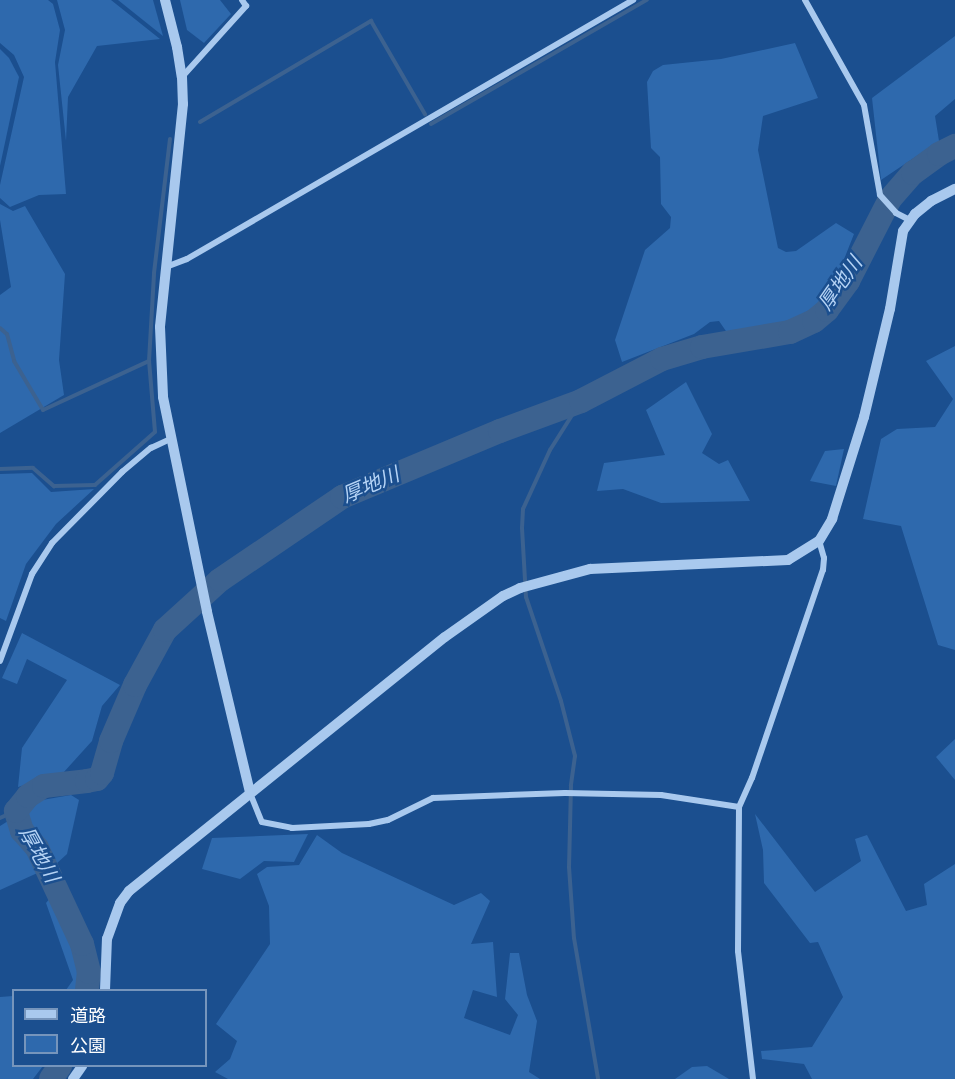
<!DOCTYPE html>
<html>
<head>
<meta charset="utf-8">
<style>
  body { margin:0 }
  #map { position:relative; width:955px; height:1079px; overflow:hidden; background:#1b4f8f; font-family:"Varela Round","Noto Sans JP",sans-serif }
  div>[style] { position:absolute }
  .green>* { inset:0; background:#2e69ad }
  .stream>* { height:4px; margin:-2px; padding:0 2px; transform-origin:2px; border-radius:2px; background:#3c6290 }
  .river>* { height:24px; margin:-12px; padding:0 12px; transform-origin:12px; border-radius:12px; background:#3c6290 }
  .minor>* { height:6px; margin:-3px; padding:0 3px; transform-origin:3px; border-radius:3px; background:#a9c9ee }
  .tertiary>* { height:10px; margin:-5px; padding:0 5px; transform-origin:5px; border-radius:5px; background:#a9c9ee }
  span { translate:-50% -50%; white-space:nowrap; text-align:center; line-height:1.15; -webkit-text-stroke:5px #1b4f8f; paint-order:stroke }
  .water-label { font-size:20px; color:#b5d3f5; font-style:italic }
  .legend { position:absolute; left:12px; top:989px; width:195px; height:78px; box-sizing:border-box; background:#1b4f8f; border:2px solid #7695bc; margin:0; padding:8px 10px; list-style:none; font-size:18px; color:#fff }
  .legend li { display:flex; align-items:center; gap:12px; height:30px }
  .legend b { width:30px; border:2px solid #7695bc }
</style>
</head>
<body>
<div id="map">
  <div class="green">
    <div style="clip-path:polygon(0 0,48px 0,53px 4px,60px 30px,55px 62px,66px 194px,39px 195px,10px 207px,0 198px,0 185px,24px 77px,14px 55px,0 43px)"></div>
    <div style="clip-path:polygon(57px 0,111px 0,160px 39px,97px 46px,68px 97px,66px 141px,58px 65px,65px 30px)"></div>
    <div style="clip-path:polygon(118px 0,153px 0,163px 36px)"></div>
    <div style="clip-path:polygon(180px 0,220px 0,231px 14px,204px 43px,187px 30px)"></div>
    <div style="clip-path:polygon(955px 36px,955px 99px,935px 116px,939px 141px,881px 180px,872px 98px)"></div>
    <div style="clip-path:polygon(795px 43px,818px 98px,763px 116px,758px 150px,778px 248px,786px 252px,796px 251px,836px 223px,854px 234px,830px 295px,818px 311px,788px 328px,728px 334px,719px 321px,710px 322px,694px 334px,622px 362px,615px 340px,645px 250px,670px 228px,671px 217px,661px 204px,660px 157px,651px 148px,647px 82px,653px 71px,663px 65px,721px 59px)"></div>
    <div style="clip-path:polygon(0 49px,9px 58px,19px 77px,0 166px)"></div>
    <div style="clip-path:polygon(0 204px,13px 211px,25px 206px,65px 274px,59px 360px,64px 395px,0 433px,0 295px,11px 287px,0 220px)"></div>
    <div style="clip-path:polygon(955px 346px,955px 650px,938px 645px,901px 526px,863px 519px,881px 439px,897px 429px,935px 427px,953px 399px,926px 361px)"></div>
    <div style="clip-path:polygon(686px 382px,712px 434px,702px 453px,719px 464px,728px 460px,750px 501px,661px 503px,623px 489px,597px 491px,604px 463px,665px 455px,646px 410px)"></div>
    <div style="clip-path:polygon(844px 449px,836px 486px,810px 481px,825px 451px)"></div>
    <div style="clip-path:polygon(32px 473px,51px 492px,94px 489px,56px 524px,26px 564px,6px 621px,0 618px,0 474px)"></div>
    <div style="clip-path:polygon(22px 633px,120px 685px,102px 706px,92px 741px,63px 773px,18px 787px,22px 748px,67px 680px,27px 659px,17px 684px,2px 678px)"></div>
    <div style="clip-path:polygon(955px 739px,955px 780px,936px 757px)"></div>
    <div style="clip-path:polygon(71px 795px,79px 800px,67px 854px,55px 865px,0 890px,0 826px,42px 800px)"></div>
    <div style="clip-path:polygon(755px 814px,815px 892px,861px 861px,855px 839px,867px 835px,906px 911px,927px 905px,924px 884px,955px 864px,955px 1079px,812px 1079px,804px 1064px,762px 1059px,761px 1051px,812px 1047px,843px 997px,818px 942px,810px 943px,764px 883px,763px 850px)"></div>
    <div style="clip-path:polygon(308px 834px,294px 862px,264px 861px,240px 879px,202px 869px,212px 838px)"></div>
    <div style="clip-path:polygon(317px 835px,342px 853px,454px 905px,481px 893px,490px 901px,471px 944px,493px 942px,497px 997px,473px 990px,464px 1018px,510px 1035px,518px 1015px,505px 999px,510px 953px,519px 953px,527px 995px,537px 1021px,529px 1072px,540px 1079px,228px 1079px,215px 1072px,230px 1059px,237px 1041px,216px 1024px,270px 944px,269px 906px,257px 874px,267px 867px,299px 865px)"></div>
    <div style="clip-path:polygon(51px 897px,60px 906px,82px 958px,84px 990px,66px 990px,73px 980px,46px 903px)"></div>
    <div style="clip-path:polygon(13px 996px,14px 1066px,43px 1066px,33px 1079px,0 1079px,0 997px)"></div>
    <div style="clip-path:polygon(707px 1066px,729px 1079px,675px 1079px,692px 1067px)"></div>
  </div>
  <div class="stream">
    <div style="left:200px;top:122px;width:199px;rotate:-30.6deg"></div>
    <div style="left:371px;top:21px;width:108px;rotate:59.9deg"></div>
    <div style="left:431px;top:124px;width:249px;rotate:-29.9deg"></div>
    <div style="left:0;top:328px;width:9px;rotate:41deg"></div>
    <div style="left:7px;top:334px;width:28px;rotate:75deg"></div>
    <div style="left:14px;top:361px;width:57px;rotate:59.4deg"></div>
    <div style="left:43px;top:410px;width:117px;rotate:-24.8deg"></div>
    <div style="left:149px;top:361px;width:88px;rotate:-86.7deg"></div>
    <div style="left:154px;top:273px;width:135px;rotate:-83.2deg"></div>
    <div style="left:581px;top:401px;width:58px;rotate:122.3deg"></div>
    <div style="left:550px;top:450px;width:65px;rotate:114.6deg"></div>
    <div style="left:523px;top:509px;width:19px;rotate:93deg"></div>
    <div style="left:522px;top:528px;width:69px;rotate:86.7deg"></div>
    <div style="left:526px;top:597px;width:110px;rotate:71.4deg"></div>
    <div style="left:561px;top:701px;width:57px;rotate:75.7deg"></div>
    <div style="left:575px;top:756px;width:30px;rotate:98deg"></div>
    <div style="left:571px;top:786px;width:81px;rotate:91.4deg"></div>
    <div style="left:569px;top:867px;width:71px;rotate:86deg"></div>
    <div style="left:574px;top:938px;width:143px;rotate:80.3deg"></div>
    <div style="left:0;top:469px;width:33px;rotate:-2deg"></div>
    <div style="left:33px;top:468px;width:28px;rotate:41deg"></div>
    <div style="left:54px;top:486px;width:41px;rotate:-1.4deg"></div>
    <div style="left:95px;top:485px;width:80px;rotate:-41.5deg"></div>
    <div style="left:155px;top:432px;width:71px;rotate:-94.8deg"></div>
    <div style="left:0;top:818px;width:17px;rotate:-24deg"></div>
  </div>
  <div class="river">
    <div style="left:87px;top:990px;width:18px;rotate:-84deg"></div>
    <div style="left:89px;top:972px;width:29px;rotate:-104deg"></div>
    <div style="left:82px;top:944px;width:106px;rotate:-115.1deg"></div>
    <div style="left:37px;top:848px;width:23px;rotate:-131deg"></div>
    <div style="left:22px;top:831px;width:21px;rotate:-107deg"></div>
    <div style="left:16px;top:811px;width:19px;rotate:-51deg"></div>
    <div style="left:28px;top:796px;width:19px;rotate:-32deg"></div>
    <div style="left:44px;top:786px;width:43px;rotate:-6.6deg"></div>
    <div style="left:87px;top:781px;width:10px;rotate:-11deg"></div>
    <div style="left:97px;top:779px;width:8px;rotate:-50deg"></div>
    <div style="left:102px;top:773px;width:33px;rotate:-74deg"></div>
    <div style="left:111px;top:741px;width:61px;rotate:-66.8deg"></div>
    <div style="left:135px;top:685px;width:63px;rotate:-61.4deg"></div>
    <div style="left:165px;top:630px;width:74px;rotate:-42.3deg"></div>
    <div style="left:220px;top:580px;width:148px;rotate:-34.2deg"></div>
    <div style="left:342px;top:497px;width:171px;rotate:-22.7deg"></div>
    <div style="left:500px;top:431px;width:86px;rotate:-20.3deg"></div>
    <div style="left:581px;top:401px;width:91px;rotate:-27.4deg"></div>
    <div style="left:662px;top:359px;width:42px;rotate:-16.7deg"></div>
    <div style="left:702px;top:347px;width:89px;rotate:-9.7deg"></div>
    <div style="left:790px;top:332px;width:26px;rotate:-25deg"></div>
    <div style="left:814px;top:321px;width:17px;rotate:-40deg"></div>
    <div style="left:827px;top:310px;width:36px;rotate:-54deg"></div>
    <div style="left:848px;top:281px;width:92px;rotate:-62.9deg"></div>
    <div style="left:890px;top:199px;width:35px;rotate:-49deg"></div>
    <div style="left:913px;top:173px;width:32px;rotate:-36deg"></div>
    <div style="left:939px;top:154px;width:18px;rotate:-27deg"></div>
    <div style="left:51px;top:1079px;width:16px;rotate:-55deg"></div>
  </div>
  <div class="minor">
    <div style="left:805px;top:0;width:120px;rotate:60.7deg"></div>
    <div style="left:864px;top:105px;width:91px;rotate:79.9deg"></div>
    <div style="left:880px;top:195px;width:24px;rotate:48deg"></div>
    <div style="left:896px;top:213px;width:16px;rotate:27deg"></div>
    <div style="left:182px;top:77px;width:96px;rotate:-48deg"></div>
    <div style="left:246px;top:6px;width:7px;rotate:-124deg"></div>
    <div style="left:166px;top:267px;width:22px;rotate:-21deg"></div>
    <div style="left:187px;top:259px;width:516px;rotate:-30.14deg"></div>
    <div style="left:0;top:661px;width:93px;rotate:-69.8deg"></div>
    <div style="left:32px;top:574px;width:37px;rotate:-57deg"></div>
    <div style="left:52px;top:543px;width:100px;rotate:-45.4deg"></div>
    <div style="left:122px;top:472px;width:38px;rotate:-40deg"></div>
    <div style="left:151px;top:448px;width:21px;rotate:-25deg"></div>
    <div style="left:250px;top:793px;width:31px;rotate:68deg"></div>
    <div style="left:262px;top:822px;width:31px;rotate:11deg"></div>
    <div style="left:292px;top:828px;width:77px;rotate:-3deg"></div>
    <div style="left:369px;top:824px;width:19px;rotate:-12deg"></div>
    <div style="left:388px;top:820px;width:50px;rotate:-26.1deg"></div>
    <div style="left:433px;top:798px;width:132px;rotate:-2.2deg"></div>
    <div style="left:565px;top:793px;width:96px;rotate:1.2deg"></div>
    <div style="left:661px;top:795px;width:79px;rotate:8.7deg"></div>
    <div style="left:753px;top:1079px;width:129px;rotate:-96.7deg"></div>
    <div style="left:738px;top:951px;width:144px;rotate:-89.6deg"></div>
    <div style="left:739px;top:807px;width:32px;rotate:-66deg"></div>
    <div style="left:752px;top:778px;width:220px;rotate:-71.2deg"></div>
    <div style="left:823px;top:570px;width:12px;rotate:-85deg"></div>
    <div style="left:824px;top:558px;width:18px;rotate:-106deg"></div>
  </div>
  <div class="tertiary">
    <div style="left:165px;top:0;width:49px;rotate:75.7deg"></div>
    <div style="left:177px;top:47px;width:30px;rotate:81deg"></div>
    <div style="left:182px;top:77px;width:27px;rotate:88deg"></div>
    <div style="left:183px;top:104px;width:224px;rotate:95.9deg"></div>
    <div style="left:160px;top:327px;width:70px;rotate:87.5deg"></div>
    <div style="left:163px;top:397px;width:219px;rotate:78.4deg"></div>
    <div style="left:207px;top:612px;width:185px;rotate:76.6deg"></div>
    <div style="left:105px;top:990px;width:51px;rotate:-87.8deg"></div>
    <div style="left:107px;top:939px;width:38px;rotate:-70deg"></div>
    <div style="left:120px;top:903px;width:15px;rotate:-53deg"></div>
    <div style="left:129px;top:891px;width:405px;rotate:-38.8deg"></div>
    <div style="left:445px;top:637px;width:71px;rotate:-35.3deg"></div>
    <div style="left:503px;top:596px;width:19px;rotate:-25deg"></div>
    <div style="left:520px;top:588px;width:73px;rotate:-15.2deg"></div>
    <div style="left:590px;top:569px;width:198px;rotate:-2.6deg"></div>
    <div style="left:788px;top:560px;width:36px;rotate:-32deg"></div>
    <div style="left:819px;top:541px;width:26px;rotate:-59deg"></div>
    <div style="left:832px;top:519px;width:107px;rotate:-72.6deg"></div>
    <div style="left:864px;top:417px;width:111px;rotate:-76.5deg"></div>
    <div style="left:890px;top:309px;width:79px;rotate:-80.5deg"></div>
    <div style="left:903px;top:231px;width:21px;rotate:-55deg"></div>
    <div style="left:915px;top:214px;width:21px;rotate:-39deg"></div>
    <div style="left:931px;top:201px;width:27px;rotate:-27deg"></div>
    <div style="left:73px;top:1079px;width:16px;rotate:-55deg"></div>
  </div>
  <div class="water-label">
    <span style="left:841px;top:284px;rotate:-55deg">厚地川</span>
    <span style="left:371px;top:486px;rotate:-23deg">厚地川</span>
    <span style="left:38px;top:855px;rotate:61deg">厚地川</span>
  </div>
  <ul class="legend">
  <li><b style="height:8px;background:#a9c9ee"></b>道路</li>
  <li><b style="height:16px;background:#2e69ad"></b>公園</li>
  </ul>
</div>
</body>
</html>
